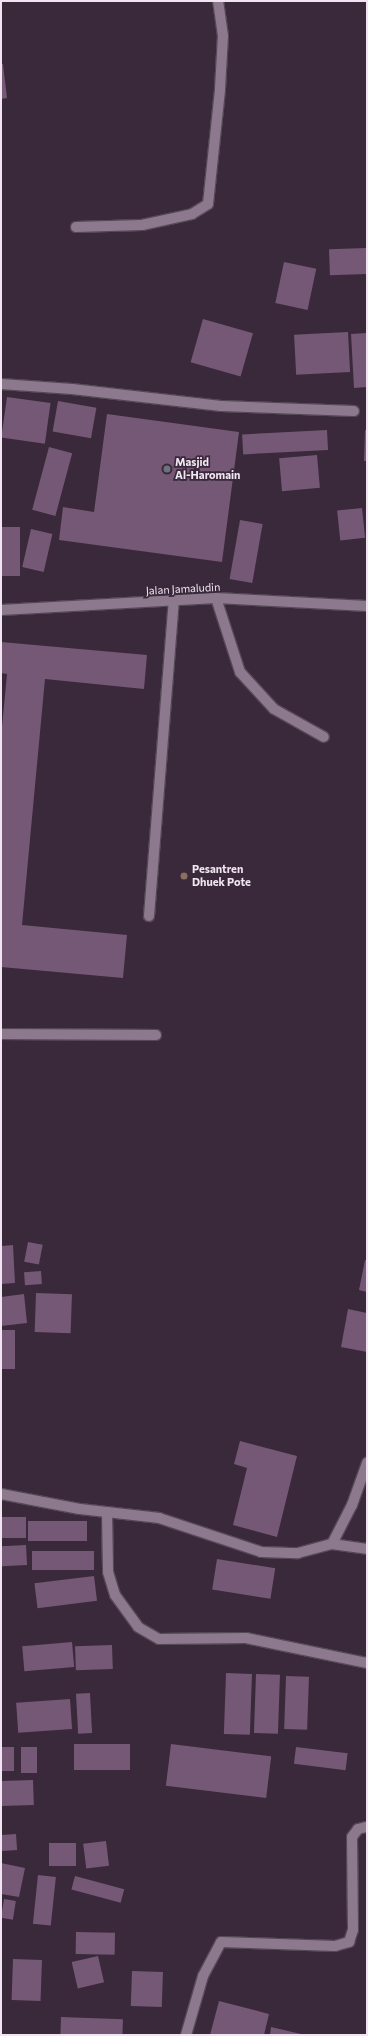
<!DOCTYPE html>
<html>
<head>
<meta charset="utf-8">
<style>
  body { margin:0 }
  #map { position:relative; width:368px; height:2036px; overflow:hidden; background:#39293a; font-family:Commissioner,sans-serif }
  div>[style] { position:absolute }
  .building>* { inset:0; background:#755776; transform-origin:0 0 }
  .roads { filter:drop-shadow(1px 0 #564857) drop-shadow(-1px 0 #564857) drop-shadow(0 1px #564857) drop-shadow(0 -1px #564857) }
  .minor>* { height:10px; margin:-5px; padding:0 5px; transform-origin:5px; border-radius:5px; background:#8c798d }
  .dots>* { width:11px; height:11px; translate:-50% -50%; box-sizing:border-box; border:2px solid #39293a; border-radius:50% }
  span { translate:-50% -50%; white-space:nowrap; text-align:center; line-height:1.15; -webkit-text-stroke:3.5px #39293a; paint-order:stroke }
  .poi-label { font-size:11px; color:#f0e5f0; font-weight:700 }
  .left { translate:0 -50%; text-align:left }
  .street-label { font-size:11px; color:#f0e5f0 }
  .frame { position:absolute; inset:0; border:2px solid #f0e5f0; pointer-events:none }
</style>
</head>
<body>
<div id="map">
  <div class="building">
    <div style="clip-path:polygon(1px 64px,3px 64px,7px 98px,1px 99px)"></div>
    <div style="left:366px;top:248px;width:26px;height:37px;rotate:88deg"></div>
    <div style="left:284px;top:262px;width:33px;height:42px;rotate:12deg"></div>
    <div style="left:203px;top:319px;width:52px;height:45px;rotate:16deg"></div>
    <div style="left:348px;top:332px;width:40px;height:54px;rotate:87deg"></div>
    <div style="clip-path:polygon(367px 333px,367px 387px,354px 388px,351px 334px)"></div>
    <div style="left:7px;top:397px;width:44px;height:41px;rotate:8deg"></div>
    <div style="left:58px;top:401px;width:39px;height:31px;rotate:10deg"></div>
    <div style="clip-path:polygon(107px 414px,239px 432px,222px 562px,59px 540px,63px 507px,94px 512px)"></div>
    <div style="left:327px;top:430px;width:20px;height:85px;rotate:87deg"></div>
    <div style="clip-path:polygon(365px 430px,367px 430px,367px 461px,364px 461px)"></div>
    <div style="left:49px;top:447px;width:24px;height:65px;rotate:15deg"></div>
    <div style="left:317px;top:455px;width:33px;height:38px;rotate:85deg"></div>
    <div style="left:362px;top:508px;width:30px;height:25px;rotate:84deg"></div>
    <div style="left:240px;top:520px;width:23px;height:60px;rotate:10deg"></div>
    <div style="left:1px;top:527px;width:19px;height:49px"></div>
    <div style="left:31px;top:529px;width:22px;height:39px;rotate:13deg"></div>
    <div style="clip-path:polygon(1px 642px,147px 655px,144px 689px,45px 679px,22px 925px,127px 935px,123px 978px,1px 967px,1px 737px,7px 674px,1px 673px)"></div>
    <div style="left:28px;top:1242px;width:15px;height:20px;rotate:11deg"></div>
    <div style="clip-path:polygon(13px 1245px,15px 1283px,1px 1284px,1px 1246px)"></div>
    <div style="clip-path:polygon(365px 1260px,367px 1260px,367px 1292px,359px 1290px)"></div>
    <div style="left:41px;top:1271px;width:13px;height:17px;rotate:86deg"></div>
    <div style="left:36px;top:1293px;width:36px;height:39px;rotate:2deg"></div>
    <div style="clip-path:polygon(24px 1294px,27px 1323px,1px 1326px,1px 1297px)"></div>
    <div style="clip-path:polygon(348px 1309px,367px 1313px,367px 1352px,341px 1347px)"></div>
    <div style="left:1px;top:1330px;width:14px;height:39px"></div>
    <div style="clip-path:polygon(240px 1441px,297px 1456px,277px 1537px,233px 1525px,247px 1468px,234px 1464px)"></div>
    <div style="left:26px;top:1517px;width:21px;height:25px;rotate:90deg"></div>
    <div style="left:87px;top:1521px;width:20px;height:59px;rotate:90deg"></div>
    <div style="left:26px;top:1545px;width:20px;height:25px;rotate:87deg"></div>
    <div style="left:94px;top:1551px;width:19px;height:62px;rotate:90deg"></div>
    <div style="left:217px;top:1559px;width:59px;height:31px;rotate:9deg"></div>
    <div style="left:94px;top:1576px;width:25px;height:60px;rotate:83deg"></div>
    <div style="left:72px;top:1642px;width:25px;height:50px;rotate:85deg"></div>
    <div style="left:112px;top:1645px;width:24px;height:37px;rotate:88deg"></div>
    <div style="left:226px;top:1673px;width:26px;height:61px;rotate:2deg"></div>
    <div style="left:256px;top:1674px;width:24px;height:59px;rotate:2deg"></div>
    <div style="left:286px;top:1676px;width:23px;height:53px;rotate:2deg"></div>
    <div style="left:90px;top:1693px;width:40px;height:14px;rotate:87deg"></div>
    <div style="left:70px;top:1699px;width:30px;height:54px;rotate:86deg"></div>
    <div style="left:130px;top:1744px;width:26px;height:56px;rotate:90deg"></div>
    <div style="left:171px;top:1744px;width:101px;height:42px;rotate:7deg"></div>
    <div style="left:1px;top:1747px;width:13px;height:24px"></div>
    <div style="left:21px;top:1747px;width:16px;height:26px"></div>
    <div style="left:296px;top:1747px;width:52px;height:17px;rotate:7deg"></div>
    <div style="left:33px;top:1780px;width:25px;height:32px;rotate:88deg"></div>
    <div style="left:16px;top:1834px;width:16px;height:15px;rotate:86deg"></div>
    <div style="left:106px;top:1841px;width:25px;height:23px;rotate:83deg"></div>
    <div style="left:76px;top:1843px;width:23px;height:27px;rotate:90deg"></div>
    <div style="clip-path:polygon(1px 1863px,25px 1868px,19px 1897px,1px 1894px)"></div>
    <div style="left:38px;top:1875px;width:18px;height:49px;rotate:6deg"></div>
    <div style="left:75px;top:1876px;width:51px;height:14px;rotate:15deg"></div>
    <div style="left:4px;top:1899px;width:12px;height:19px;rotate:9deg"></div>
    <div style="left:76px;top:1932px;width:39px;height:22px;rotate:1deg"></div>
    <div style="left:98px;top:1956px;width:27px;height:27px;rotate:77deg"></div>
    <div style="left:13px;top:1959px;width:29px;height:41px;rotate:2deg"></div>
    <div style="left:132px;top:1971px;width:31px;height:35px;rotate:2deg"></div>
    <div style="clip-path:polygon(219px 2001px,269px 2014px,264px 2035px,210px 2035px)"></div>
    <div style="left:61px;top:2017px;width:62px;height:18px;rotate:2deg"></div>
    <div style="clip-path:polygon(271px 2027px,301px 2034px,301px 2035px,270px 2035px)"></div>
  </div>
  <div class="roads">
    <div class="minor">
      <div style="left:76px;top:227px;width:66px;rotate:-1.7deg"></div>
      <div style="left:142px;top:225px;width:51px;rotate:-12.4deg"></div>
      <div style="left:192px;top:214px;width:19px;rotate:-32deg"></div>
      <div style="left:208px;top:204px;width:116px;rotate:-84deg"></div>
      <div style="left:220px;top:89px;width:53px;rotate:-86.8deg"></div>
      <div style="left:223px;top:36px;width:35px;rotate:-98deg"></div>
      <div style="left:1px;top:384px;width:71px;rotate:4deg"></div>
      <div style="left:72px;top:389px;width:150px;rotate:6.5deg"></div>
      <div style="left:221px;top:406px;width:133px;rotate:2.2deg"></div>
      <div style="left:216px;top:598px;width:78px;rotate:72deg"></div>
      <div style="left:240px;top:672px;width:50px;rotate:47.4deg"></div>
      <div style="left:274px;top:709px;width:57px;rotate:29.2deg"></div>
      <div style="left:1px;top:610px;width:215px;rotate:-3.2deg"></div>
      <div style="left:216px;top:598px;width:151px;rotate:3deg"></div>
      <div style="left:149px;top:916px;width:316px;rotate:-85.5deg"></div>
      <div style="left:1px;top:1034px;width:155px;rotate:0.4deg"></div>
      <div style="left:1px;top:1494px;width:80px;rotate:10.8deg"></div>
      <div style="left:80px;top:1509px;width:80px;rotate:6.5deg"></div>
      <div style="left:159px;top:1518px;width:108px;rotate:18.4deg"></div>
      <div style="left:261px;top:1552px;width:37px;rotate:2deg"></div>
      <div style="left:298px;top:1553px;width:35px;rotate:-15deg"></div>
      <div style="left:332px;top:1544px;width:44px;rotate:-62.9deg"></div>
      <div style="left:352px;top:1505px;width:45px;rotate:-70.3deg"></div>
      <div style="left:107px;top:1512px;width:60px;rotate:89deg"></div>
      <div style="left:108px;top:1572px;width:24px;rotate:73deg"></div>
      <div style="left:115px;top:1595px;width:39px;rotate:54deg"></div>
      <div style="left:138px;top:1627px;width:24px;rotate:30deg"></div>
      <div style="left:159px;top:1639px;width:87px;rotate:-0.7deg"></div>
      <div style="left:246px;top:1638px;width:124px;rotate:11.7deg"></div>
      <div style="left:332px;top:1544px;width:35px;rotate:8deg"></div>
      <div style="left:186px;top:2035px;width:61px;rotate:-73.9deg"></div>
      <div style="left:203px;top:1976px;width:38px;rotate:-62deg"></div>
      <div style="left:221px;top:1942px;width:114px;rotate:2deg"></div>
      <div style="left:335px;top:1946px;width:15px;rotate:-16deg"></div>
      <div style="left:349px;top:1942px;width:13px;rotate:-72deg"></div>
      <div style="left:353px;top:1930px;width:93px;rotate:-90.6deg"></div>
      <div style="left:352px;top:1837px;width:10px;rotate:-53deg"></div>
      <div style="left:358px;top:1829px;width:9px;rotate:-13deg"></div>
    </div>
  </div>
  <div class="dots">
    <div style="left:167px;top:469px;background:#6b7280"></div>
    <div style="left:184px;top:876px;background:#8d6e63"></div>
  </div>
  <div class="poi-label">
    <span class="left" style="left:175px;top:469px">Masjid<br>Al-Haromain</span>
    <span class="left" style="left:192px;top:876px">Pesantren<br>Dhuek Pote</span>
  </div>
  <div class="street-label">
    <span style="left:183px;top:589px;rotate:-3deg">Jalan Jamaludin</span>
  </div>
  <div class="frame"></div>
</div>
</body>
</html>
